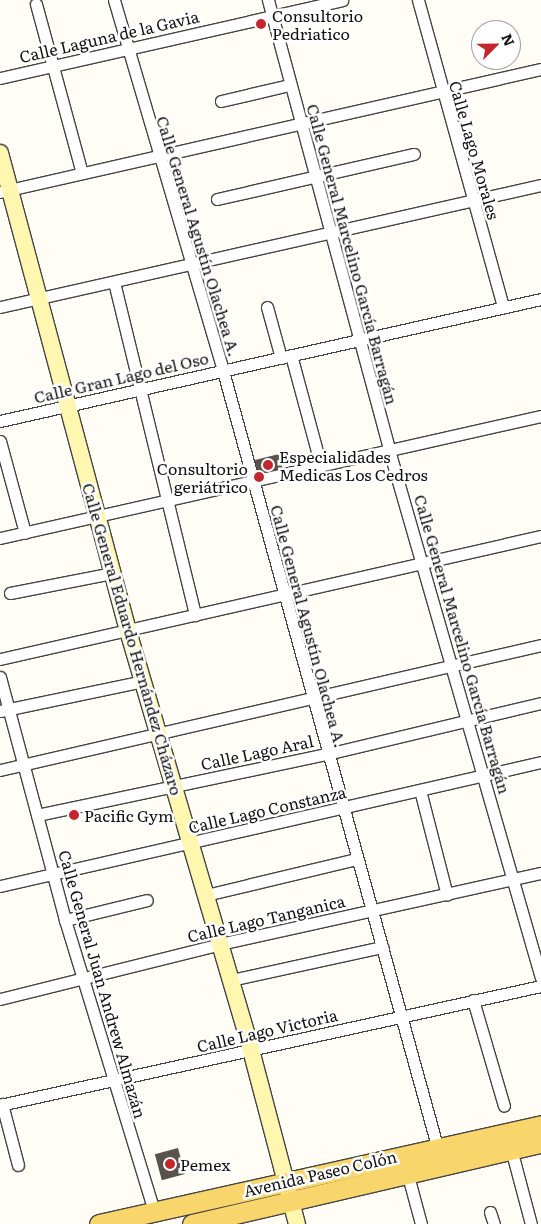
<!DOCTYPE html>
<html>
<head>
<meta charset="utf-8">
<style>
  body { margin:0 }
  #map { position:relative; width:541px; height:1224px; overflow:hidden; background:#fffdf5; font-family:Literata,serif }
  div>[style] { position:absolute }
  .building>* { inset:0; background:#5a524d; transform-origin:0 0 }
  .roads { filter:drop-shadow(1px 0 #444) drop-shadow(-1px 0 #444) drop-shadow(0 1px #444) drop-shadow(0 -1px #444) }
  .minor>* { height:11px; margin:-5.5px; padding:0 5.5px; transform-origin:5.5px; border-radius:5.5px; background:#fff }
  .secondary>* { height:16px; margin:-8px; padding:0 8px; transform-origin:8px; border-radius:8px; background:#fff6b0 }
  .primary>* { height:19px; margin:-9.5px; padding:0 9.5px; transform-origin:9.5px; border-radius:9.5px; background:#f9d66b }
  .dots>* { width:14px; height:14px; translate:-50% -50%; box-sizing:border-box; border:2px solid #fff; border-radius:50% }
  span { translate:-50% -50%; white-space:nowrap; text-align:center; line-height:1.15; -webkit-text-stroke:5px #fff; paint-order:stroke }
  .poi-label { font-size:16px; color:#111 }
  .left { translate:0 -50%; text-align:left }
  .right { translate:-100% -50%; text-align:right }
  .street-label { font-size:16px; color:#111 }
  .north { position:absolute; left:471px; top:20px; width:50px; height:50px; box-sizing:border-box; background:#fff; border:1px solid #a0a0a0; border-radius:50%; rotate:67deg; font-size:14px; font-weight:700; line-height:20px; text-align:center; color:#111 }
  .north::after { content:''; display:block; margin:auto; width:18px; height:22px; background:#c4262e; clip-path:polygon(50% 0,100% 100%,50% 72%,0 100%) }
</style>
</head>
<body>
<div id="map">
  <div class="building">
    <div style="left:279px;top:454px;width:16px;height:27px;rotate:76deg"></div>
    <div style="left:178px;top:1148px;width:27px;height:24px;rotate:75deg"></div>
  </div>
  <div class="roads">
    <div class="minor">
      <div style="left:114px;top:0;width:387px;rotate:73.6deg"></div>
      <div style="left:223px;top:371px;width:804px;rotate:74.56deg"></div>
      <div style="left:268px;top:0;width:466px;rotate:74.9deg"></div>
      <div style="left:389px;top:450px;width:549px;rotate:73.94deg"></div>
      <div style="left:418px;top:0;width:319px;rotate:74.5deg"></div>
      <div style="left:36px;top:4px;width:175px;rotate:74.8deg"></div>
      <div style="left:0;top:78px;width:351px;rotate:-12.8deg"></div>
      <div style="left:221px;top:101px;width:70px;rotate:-13.2deg"></div>
      <div style="left:0;top:192px;width:555px;rotate:-12.81deg"></div>
      <div style="left:217px;top:199px;width:202px;rotate:-12.9deg"></div>
      <div style="left:114px;top:282px;width:343px;rotate:76.3deg"></div>
      <div style="left:0;top:307px;width:555px;rotate:-12.71deg"></div>
      <div style="left:267px;top:307px;width:53px;rotate:74.6deg"></div>
      <div style="left:291px;top:355px;width:115px;rotate:74.9deg"></div>
      <div style="left:0;top:421px;width:555px;rotate:-12.71deg"></div>
      <div style="left:0;top:441px;width:95px;rotate:74.8deg"></div>
      <div style="left:0;top:538px;width:555px;rotate:-12.71deg"></div>
      <div style="left:10px;top:593px;width:105px;rotate:-11deg"></div>
      <div style="left:0;top:659px;width:555px;rotate:-12.81deg"></div>
      <div style="left:0;top:677px;width:252px;rotate:75deg"></div>
      <div style="left:65px;top:920px;width:304px;rotate:73deg"></div>
      <div style="left:0;top:711px;width:146px;rotate:-11.8deg"></div>
      <div style="left:0;top:770px;width:555px;rotate:-13.01deg"></div>
      <div style="left:420px;top:790px;width:108px;rotate:75.6deg"></div>
      <div style="left:37px;top:815px;width:296px;rotate:-11.9deg"></div>
      <div style="left:327px;top:754px;width:220px;rotate:-13.4deg"></div>
      <div style="left:0;top:886px;width:555px;rotate:-12.91deg"></div>
      <div style="left:206px;top:895px;width:154px;rotate:-13.5deg"></div>
      <div style="left:65px;top:920px;width:84px;rotate:-13.7deg"></div>
      <div style="left:231px;top:980px;width:155px;rotate:-12.3deg"></div>
      <div style="left:0;top:999px;width:227px;rotate:-14deg"></div>
      <div style="left:220px;top:944px;width:329px;rotate:-12.5deg"></div>
      <div style="left:473px;top:1000px;width:110px;rotate:73.7deg"></div>
      <div style="left:2px;top:1104px;width:63px;rotate:75.3deg"></div>
      <div style="left:0;top:1105px;width:554px;rotate:-12.41deg"></div>
      <div style="left:511px;top:1149px;width:78px;rotate:75.1deg"></div>
      <div style="left:407px;top:1172px;width:54px;rotate:74.9deg"></div>
      <div style="left:490px;top:1212px;width:13px;rotate:72deg"></div>
    </div>
    <div class="secondary">
      <div style="left:0;top:153px;width:495px;rotate:75deg"></div>
      <div style="left:128px;top:631px;width:437px;rotate:73.6deg"></div>
      <div style="left:251px;top:1050px;width:180px;rotate:75.2deg"></div>
    </div>
    <div class="primary">
      <div style="left:99px;top:1224px;width:453px;rotate:-12.6deg"></div>
      <div style="left:192px;top:1224px;width:358px;rotate:-13.1deg"></div>
    </div>
  </div>
  <div class="dots">
    <div style="left:261px;top:24px;background:#c4262e"></div>
    <div style="left:268px;top:465px;background:#c4262e"></div>
    <div style="left:259px;top:477px;background:#c4262e"></div>
    <div style="left:74px;top:815px;background:#c4262e"></div>
    <div style="left:170px;top:1164px;background:#c4262e"></div>
  </div>
  <div class="poi-label">
    <span class="left" style="left:272px;top:24px">Consultorio<br>Pedriatico</span>
    <span class="left" style="left:279px;top:465px">Especialidades<br>Medicas Los Cedros</span>
    <span class="right" style="left:248px;top:477px">Consultorio<br>geriátrico</span>
    <span class="left" style="left:84px;top:815px">Pacific Gym</span>
    <span class="left" style="left:180px;top:1164px">Pemex</span>
  </div>
  <div class="street-label">
    <span style="left:109px;top:36px;rotate:-13deg">Calle Laguna de la Gavia</span>
    <span style="left:475px;top:150px;rotate:74deg">Calle Lago Morales</span>
    <span style="left:199px;top:236px;rotate:73deg">Calle General Agustín Olachea A.</span>
    <span style="left:353px;top:254px;rotate:75deg">Calle General Marcelino García Barragán</span>
    <span style="left:121px;top:377px;rotate:-13deg">Calle Gran Lago del Oso</span>
    <span style="left:309px;top:626px;rotate:75deg">Calle General Agustín Olachea A.</span>
    <span style="left:133px;top:639px;rotate:74deg">Calle General Eduardo Hernández Cházaro</span>
    <span style="left:463px;top:644px;rotate:74deg">Calle General Marcelino García Barragán</span>
    <span style="left:257px;top:752px;rotate:-12deg">Calle Lago Aral</span>
    <span style="left:267px;top:809px;rotate:-13deg">Calle Lago Constanza</span>
    <span style="left:266px;top:918px;rotate:-13deg">Calle Lago Tanganica</span>
    <span style="left:103px;top:984px;rotate:74deg">Calle General Juan Andrew Almazán</span>
    <span style="left:267px;top:1030px;rotate:-13deg">Calle Lago Victoria</span>
    <span style="left:320px;top:1173px;rotate:-13deg">Avenida Paseo Colón</span>
  </div>
  <div class="north">N</div>
</div>
</body>
</html>
